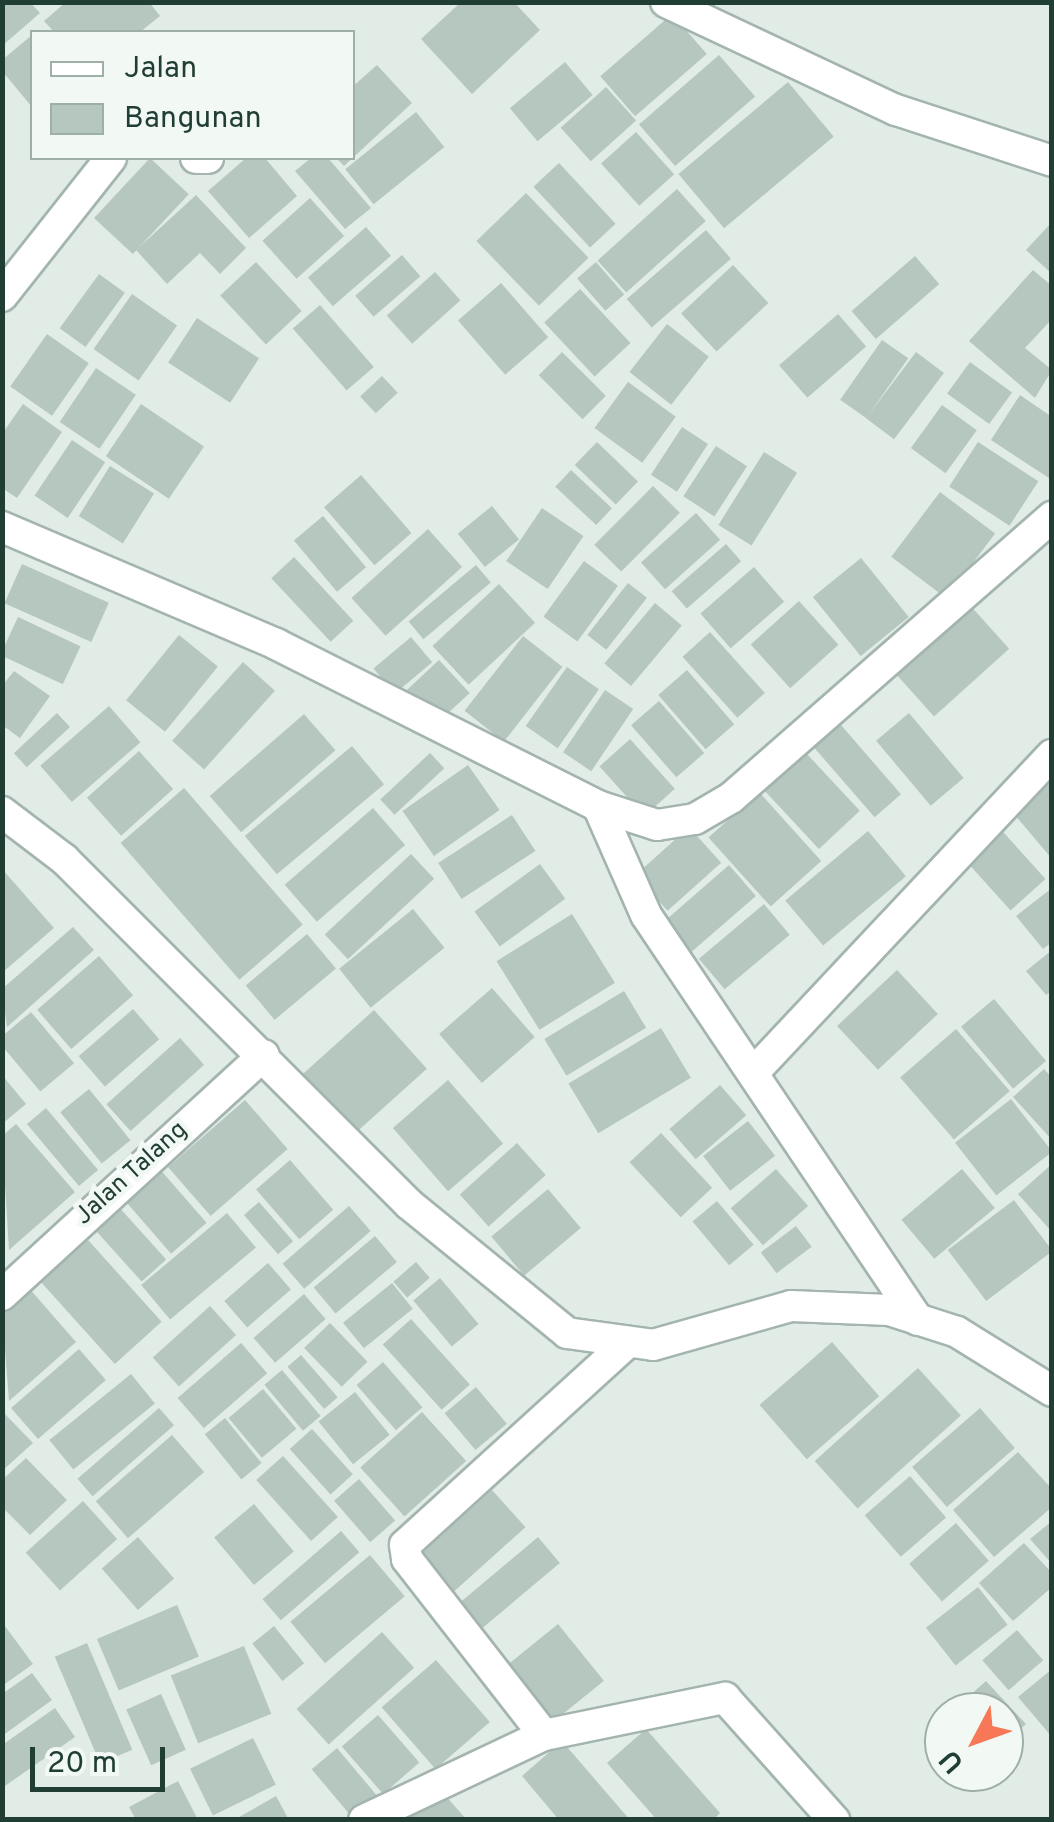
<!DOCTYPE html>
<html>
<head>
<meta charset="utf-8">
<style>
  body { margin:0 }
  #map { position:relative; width:1054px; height:1822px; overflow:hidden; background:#e1ece7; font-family:Overpass,sans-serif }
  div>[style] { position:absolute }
  .building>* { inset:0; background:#b6c7c0; transform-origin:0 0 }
  .roads { filter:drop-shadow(2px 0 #a4b4ae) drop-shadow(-2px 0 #a4b4ae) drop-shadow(0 2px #a4b4ae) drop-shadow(0 -2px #a4b4ae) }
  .minor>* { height:30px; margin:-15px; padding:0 15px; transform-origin:15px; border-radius:15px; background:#fff }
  span { translate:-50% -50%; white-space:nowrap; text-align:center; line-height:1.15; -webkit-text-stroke:9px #f2f9f5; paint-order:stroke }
  .street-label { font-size:25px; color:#213e35 }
  .frame { position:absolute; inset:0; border:5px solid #213e35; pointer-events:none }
  .legend { position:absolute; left:30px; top:30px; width:325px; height:130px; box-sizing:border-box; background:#f2f9f5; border:2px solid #9eaea8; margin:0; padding:12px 18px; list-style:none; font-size:30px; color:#213e35 }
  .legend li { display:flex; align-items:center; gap:20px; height:50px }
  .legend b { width:50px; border:2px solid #9eaea8 }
  .north { position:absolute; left:924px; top:1692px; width:100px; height:100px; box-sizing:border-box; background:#f2f9f5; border:2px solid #9eaea8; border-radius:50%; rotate:229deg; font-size:28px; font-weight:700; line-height:40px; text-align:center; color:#213e35 }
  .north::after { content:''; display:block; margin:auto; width:35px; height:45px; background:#f67856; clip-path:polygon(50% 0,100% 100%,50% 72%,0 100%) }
  .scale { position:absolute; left:30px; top:1747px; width:135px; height:45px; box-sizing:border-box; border:5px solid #213e35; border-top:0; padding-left:12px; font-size:30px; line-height:35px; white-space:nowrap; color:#213e35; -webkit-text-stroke:8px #f2f9f5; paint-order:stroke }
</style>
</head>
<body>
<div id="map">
  <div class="building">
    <div style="clip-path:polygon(2px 2px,30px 2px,40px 13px,2px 46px)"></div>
    <div style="clip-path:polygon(66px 2px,149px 2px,160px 16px,140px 32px,54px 32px,44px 21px)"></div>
    <div style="clip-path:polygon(461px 2px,514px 2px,540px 30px,472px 94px,421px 39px)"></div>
    <div style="left:672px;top:14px;width:53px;height:95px;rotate:49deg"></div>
    <div style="clip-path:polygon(32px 35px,32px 107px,2px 71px,2px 60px)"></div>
    <div style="left:719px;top:55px;width:55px;height:106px;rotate:49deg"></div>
    <div style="left:565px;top:62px;width:43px;height:72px;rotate:50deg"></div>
    <div style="clip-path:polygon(377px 65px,412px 103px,344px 166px,336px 158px,352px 158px,352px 87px)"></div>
    <div style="left:788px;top:82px;width:71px;height:143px;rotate:50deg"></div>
    <div style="left:606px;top:87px;width:45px;height:61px;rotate:48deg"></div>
    <div style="left:416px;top:112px;width:45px;height:91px;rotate:51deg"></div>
    <div style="left:636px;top:132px;width:57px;height:47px;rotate:48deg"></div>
    <div style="left:150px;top:158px;width:53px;height:82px;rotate:43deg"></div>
    <div style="clip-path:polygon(246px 158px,265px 158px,297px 196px,249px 238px,208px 191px)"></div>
    <div style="clip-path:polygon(311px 158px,328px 158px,371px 208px,345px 229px,295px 171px)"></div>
    <div style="left:559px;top:163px;width:83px;height:35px;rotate:47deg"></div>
    <div style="left:677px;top:189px;width:43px;height:107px;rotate:48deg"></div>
    <div style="left:526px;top:193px;width:90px;height:69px;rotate:46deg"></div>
    <div style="clip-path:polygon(196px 195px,246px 248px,220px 274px,200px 253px,167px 284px,136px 250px)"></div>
    <div style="left:310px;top:198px;width:51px;height:64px;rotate:48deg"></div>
    <div style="clip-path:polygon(1052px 222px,1052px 274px,1026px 250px)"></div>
    <div style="left:366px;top:227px;width:38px;height:77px;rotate:49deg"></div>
    <div style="left:706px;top:230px;width:38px;height:105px;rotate:49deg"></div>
    <div style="left:402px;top:255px;width:28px;height:62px;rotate:49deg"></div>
    <div style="left:915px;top:256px;width:37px;height:84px;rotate:49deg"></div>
    <div style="left:256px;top:262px;width:67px;height:49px;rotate:47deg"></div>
    <div style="left:596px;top:262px;width:43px;height:25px;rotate:49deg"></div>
    <div style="left:733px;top:265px;width:52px;height:71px;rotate:47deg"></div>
    <div style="clip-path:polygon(1033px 270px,1052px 286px,1052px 319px,1025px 348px,1052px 370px,1035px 398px,969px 341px)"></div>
    <div style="left:435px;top:272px;width:38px;height:65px;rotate:48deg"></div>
    <div style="left:99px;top:274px;width:32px;height:67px;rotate:36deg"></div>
    <div style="left:501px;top:283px;width:72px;height:57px;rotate:49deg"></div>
    <div style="left:580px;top:289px;width:74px;height:49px;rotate:47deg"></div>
    <div style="left:132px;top:294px;width:55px;height:67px;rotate:35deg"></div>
    <div style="left:320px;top:305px;width:82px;height:36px;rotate:49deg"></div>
    <div style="left:838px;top:314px;width:43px;height:78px;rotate:49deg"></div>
    <div style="left:197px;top:318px;width:74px;height:53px;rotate:33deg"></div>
    <div style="left:667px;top:324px;width:53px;height:61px;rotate:38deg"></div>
    <div style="left:47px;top:334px;width:51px;height:64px;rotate:35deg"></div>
    <div style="left:882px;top:340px;width:32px;height:73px;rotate:35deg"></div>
    <div style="left:562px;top:352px;width:62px;height:33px;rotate:45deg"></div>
    <div style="left:916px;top:352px;width:35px;height:83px;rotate:37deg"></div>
    <div style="left:970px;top:362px;width:52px;height:39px;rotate:36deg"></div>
    <div style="left:96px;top:368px;width:48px;height:65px;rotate:34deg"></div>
    <div style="left:382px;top:376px;width:23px;height:30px;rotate:47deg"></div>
    <div style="left:628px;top:382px;width:59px;height:57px;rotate:36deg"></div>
    <div style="clip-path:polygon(1020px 395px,1052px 417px,1052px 480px,991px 440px)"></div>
    <div style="clip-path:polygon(23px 404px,62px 432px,17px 498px,2px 488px,2px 434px)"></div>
    <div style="left:141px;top:404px;width:76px;height:63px;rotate:34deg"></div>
    <div style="left:942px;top:405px;width:43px;height:53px;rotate:36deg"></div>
    <div style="left:682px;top:427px;width:31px;height:57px;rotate:33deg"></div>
    <div style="left:72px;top:440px;width:40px;height:67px;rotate:34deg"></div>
    <div style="left:597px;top:442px;width:57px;height:32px;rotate:44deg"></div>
    <div style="left:978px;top:442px;width:72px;height:53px;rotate:33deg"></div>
    <div style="left:716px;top:446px;width:37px;height:60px;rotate:33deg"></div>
    <div style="left:764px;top:452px;width:39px;height:86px;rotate:32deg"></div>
    <div style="left:110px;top:466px;width:52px;height:59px;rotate:32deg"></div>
    <div style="left:571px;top:470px;width:56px;height:23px;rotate:43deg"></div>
    <div style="left:361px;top:475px;width:77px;height:49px;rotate:49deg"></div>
    <div style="left:653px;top:486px;width:38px;height:83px;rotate:45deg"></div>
    <div style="left:940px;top:492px;width:69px;height:81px;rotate:37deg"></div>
    <div style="left:492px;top:506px;width:43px;height:44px;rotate:51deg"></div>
    <div style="left:542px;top:508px;width:50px;height:64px;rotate:34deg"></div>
    <div style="left:696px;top:513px;width:36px;height:74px;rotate:48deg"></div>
    <div style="left:323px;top:516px;width:67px;height:38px;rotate:50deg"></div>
    <div style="left:428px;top:529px;width:51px;height:103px;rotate:48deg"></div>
    <div style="left:726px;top:544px;width:23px;height:72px;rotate:49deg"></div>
    <div style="left:294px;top:557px;width:87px;height:31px;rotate:47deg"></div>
    <div style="left:861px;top:558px;width:76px;height:62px;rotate:51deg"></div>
    <div style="left:584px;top:561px;width:42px;height:69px;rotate:36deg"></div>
    <div style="left:22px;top:564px;width:95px;height:43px;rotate:24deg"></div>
    <div style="left:476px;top:565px;width:23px;height:88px;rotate:50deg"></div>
    <div style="left:754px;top:567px;width:46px;height:71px;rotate:49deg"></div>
    <div style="left:628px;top:583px;width:24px;height:66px;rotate:38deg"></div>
    <div style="left:499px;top:584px;width:53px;height:91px;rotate:47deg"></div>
    <div style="left:799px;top:601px;width:59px;height:65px;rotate:48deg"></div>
    <div style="left:967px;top:602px;width:63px;height:101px;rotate:48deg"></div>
    <div style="left:655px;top:603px;width:35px;height:79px;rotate:40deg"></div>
    <div style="left:18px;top:617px;width:69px;height:42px;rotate:25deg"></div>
    <div style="left:710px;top:632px;width:82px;height:37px;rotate:48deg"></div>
    <div style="left:179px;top:635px;width:50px;height:84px;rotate:39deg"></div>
    <div style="left:523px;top:636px;width:50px;height:95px;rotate:38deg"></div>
    <div style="left:411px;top:637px;width:33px;height:49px;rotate:50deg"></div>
    <div style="left:439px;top:660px;width:45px;height:45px;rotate:47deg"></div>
    <div style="left:243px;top:662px;width:43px;height:106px;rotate:42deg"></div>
    <div style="left:567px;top:667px;width:39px;height:72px;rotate:35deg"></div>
    <div style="left:687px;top:670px;width:72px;height:38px;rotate:49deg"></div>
    <div style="clip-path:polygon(14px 671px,50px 696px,20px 738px,2px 725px,2px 686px)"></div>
    <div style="left:605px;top:690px;width:34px;height:75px;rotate:34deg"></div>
    <div style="left:659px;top:701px;width:69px;height:37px;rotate:49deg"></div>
    <div style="left:109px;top:706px;width:48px;height:91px;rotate:49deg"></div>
    <div style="left:57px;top:713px;width:19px;height:59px;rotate:47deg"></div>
    <div style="left:909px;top:713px;width:85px;height:43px;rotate:50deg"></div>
    <div style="left:304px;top:714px;width:48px;height:125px;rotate:49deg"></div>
    <div style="left:840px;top:724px;width:93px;height:35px;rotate:49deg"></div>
    <div style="left:630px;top:739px;width:67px;height:41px;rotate:48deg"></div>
    <div style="left:352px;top:746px;width:50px;height:140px;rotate:50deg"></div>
    <div style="left:139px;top:751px;width:51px;height:70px;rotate:48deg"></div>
    <div style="left:430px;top:753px;width:21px;height:68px;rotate:47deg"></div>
    <div style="left:806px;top:753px;width:79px;height:56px;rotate:47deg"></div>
    <div style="left:468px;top:765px;width:55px;height:80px;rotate:55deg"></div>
    <div style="clip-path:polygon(1045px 779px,1052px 787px,1052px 859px,1010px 809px)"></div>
    <div style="left:184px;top:788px;width:181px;height:84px;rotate:49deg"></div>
    <div style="left:759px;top:792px;width:93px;height:68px;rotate:48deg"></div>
    <div style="left:373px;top:808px;width:49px;height:117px;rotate:49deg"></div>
    <div style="left:512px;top:815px;width:43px;height:88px;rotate:57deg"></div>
    <div style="left:996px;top:824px;width:74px;height:47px;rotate:48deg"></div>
    <div style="left:689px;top:827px;width:48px;height:72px;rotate:48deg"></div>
    <div style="left:868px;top:831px;width:59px;height:108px;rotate:50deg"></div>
    <div style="left:411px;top:854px;width:34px;height:118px;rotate:47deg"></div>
    <div style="left:540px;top:864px;width:43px;height:81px;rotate:54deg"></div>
    <div style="left:729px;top:865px;width:41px;height:89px;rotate:49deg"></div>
    <div style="clip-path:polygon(2px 869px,54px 928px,2px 973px)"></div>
    <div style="clip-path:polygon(1052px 888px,1052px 942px,1043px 949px,1016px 916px)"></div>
    <div style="left:764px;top:904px;width:40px;height:85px;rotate:50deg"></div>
    <div style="left:413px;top:909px;width:50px;height:95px;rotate:51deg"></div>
    <div style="left:572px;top:914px;width:81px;height:89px;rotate:58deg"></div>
    <div style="clip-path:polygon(73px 927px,94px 950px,7px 1027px,2px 989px)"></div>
    <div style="left:307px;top:934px;width:45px;height:80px;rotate:50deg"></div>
    <div style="clip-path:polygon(1052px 950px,1052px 991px,1046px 995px,1026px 971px)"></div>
    <div style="left:99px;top:956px;width:52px;height:82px;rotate:49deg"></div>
    <div style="left:897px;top:970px;width:60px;height:82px;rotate:47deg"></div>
    <div style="left:492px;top:988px;width:65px;height:70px;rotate:49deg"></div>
    <div style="left:624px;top:991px;width:43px;height:93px;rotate:59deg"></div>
    <div style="left:994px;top:999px;width:81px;height:43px;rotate:50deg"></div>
    <div style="left:133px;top:1009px;width:40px;height:72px;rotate:49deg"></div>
    <div style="left:374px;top:1010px;width:79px;height:98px;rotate:48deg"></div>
    <div style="left:31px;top:1012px;width:67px;height:44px;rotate:50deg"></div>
    <div style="left:661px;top:1028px;width:58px;height:108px;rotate:59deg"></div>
    <div style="left:956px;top:1029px;width:82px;height:74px;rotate:49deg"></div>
    <div style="left:180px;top:1038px;width:36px;height:99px;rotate:48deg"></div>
    <div style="clip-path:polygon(1044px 1069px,1052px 1078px,1052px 1140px,1013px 1097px)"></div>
    <div style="clip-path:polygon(2px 1075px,26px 1104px,2px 1124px)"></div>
    <div style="left:448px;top:1080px;width:84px;height:73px;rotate:49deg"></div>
    <div style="left:720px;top:1085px;width:40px;height:67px;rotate:49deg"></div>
    <div style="left:89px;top:1089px;width:66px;height:37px;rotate:51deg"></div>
    <div style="left:1011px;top:1099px;width:67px;height:71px;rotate:52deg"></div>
    <div style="left:245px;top:1100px;width:65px;height:102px;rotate:49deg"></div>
    <div style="left:46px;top:1108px;width:81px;height:25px;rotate:50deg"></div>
    <div style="left:748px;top:1121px;width:44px;height:57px;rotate:52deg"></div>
    <div style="clip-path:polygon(16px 1124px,75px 1192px,9px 1250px,2px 1136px)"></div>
    <div style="left:661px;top:1133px;width:75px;height:43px;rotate:47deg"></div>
    <div style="left:517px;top:1143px;width:43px;height:77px;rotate:48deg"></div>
    <div style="left:290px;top:1160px;width:66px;height:45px;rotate:49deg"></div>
    <div style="clip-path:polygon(1052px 1164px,1052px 1232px,1018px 1194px)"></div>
    <div style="left:158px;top:1167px;width:74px;height:47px;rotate:49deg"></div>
    <div style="left:776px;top:1169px;width:49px;height:60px;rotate:49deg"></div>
    <div style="left:962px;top:1169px;width:51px;height:79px;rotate:50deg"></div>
    <div style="left:548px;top:1189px;width:51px;height:74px;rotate:50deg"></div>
    <div style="left:1014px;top:1200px;width:64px;height:83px;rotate:53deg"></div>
    <div style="left:717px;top:1201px;width:57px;height:32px;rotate:50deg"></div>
    <div style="left:259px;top:1202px;width:52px;height:20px;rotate:49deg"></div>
    <div style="left:118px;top:1206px;width:72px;height:33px;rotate:48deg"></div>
    <div style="left:349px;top:1206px;width:33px;height:88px;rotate:49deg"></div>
    <div style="left:227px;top:1213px;width:45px;height:112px;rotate:50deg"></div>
    <div style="left:796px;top:1226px;width:26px;height:44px;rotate:53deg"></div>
    <div style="left:375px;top:1236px;width:34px;height:80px;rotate:50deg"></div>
    <div style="left:88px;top:1240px;width:110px;height:63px;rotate:48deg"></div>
    <div style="left:416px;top:1262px;width:21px;height:30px;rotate:49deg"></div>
    <div style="left:268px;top:1263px;width:35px;height:58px;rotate:49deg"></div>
    <div style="left:440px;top:1278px;width:60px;height:35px;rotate:50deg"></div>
    <div style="left:392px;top:1283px;width:33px;height:63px;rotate:51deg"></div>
    <div style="clip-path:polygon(28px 1287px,76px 1342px,9px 1401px,2px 1310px)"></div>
    <div style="left:304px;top:1294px;width:33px;height:67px;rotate:49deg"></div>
    <div style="left:210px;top:1306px;width:39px;height:77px;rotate:48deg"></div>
    <div style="left:411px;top:1319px;width:88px;height:38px;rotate:48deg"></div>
    <div style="left:330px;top:1323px;width:54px;height:36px;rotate:46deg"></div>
    <div style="left:832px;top:1342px;width:72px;height:96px;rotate:49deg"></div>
    <div style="left:241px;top:1343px;width:40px;height:84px;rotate:49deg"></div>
    <div style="left:79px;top:1349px;width:41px;height:90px;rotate:49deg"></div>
    <div style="left:301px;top:1355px;width:56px;height:18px;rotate:49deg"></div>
    <div style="left:383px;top:1362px;width:60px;height:35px;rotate:49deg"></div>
    <div style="left:918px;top:1368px;width:64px;height:139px;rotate:48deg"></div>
    <div style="left:282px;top:1370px;width:60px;height:23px;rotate:50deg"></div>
    <div style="left:131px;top:1374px;width:38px;height:105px;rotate:51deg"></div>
    <div style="left:476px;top:1387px;width:48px;height:41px;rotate:50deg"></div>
    <div style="left:263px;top:1389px;width:52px;height:45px;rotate:50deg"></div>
    <div style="left:355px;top:1392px;width:55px;height:47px;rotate:51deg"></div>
    <div style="left:159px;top:1408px;width:23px;height:108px;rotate:49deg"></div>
    <div style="left:980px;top:1408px;width:53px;height:90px;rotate:49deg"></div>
    <div style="clip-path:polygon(2px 1411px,33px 1443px,2px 1471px)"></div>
    <div style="left:422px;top:1412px;width:66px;height:83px;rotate:48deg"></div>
    <div style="left:225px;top:1418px;width:58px;height:26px;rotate:51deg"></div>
    <div style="left:312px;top:1429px;width:61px;height:30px;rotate:48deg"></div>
    <div style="left:172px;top:1435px;width:49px;height:101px;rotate:49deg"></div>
    <div style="clip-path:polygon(1018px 1452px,1052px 1489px,1052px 1507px,994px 1557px,953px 1510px)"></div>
    <div style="left:283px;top:1456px;width:82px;height:36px;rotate:48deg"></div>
    <div style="clip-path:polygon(26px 1458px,67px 1500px,30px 1535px,2px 1507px,2px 1480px)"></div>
    <div style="left:910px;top:1476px;width:55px;height:60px;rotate:49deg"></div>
    <div style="left:359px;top:1479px;width:55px;height:33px;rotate:49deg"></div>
    <div style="left:492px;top:1490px;width:50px;height:107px;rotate:48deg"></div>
    <div style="left:83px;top:1501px;width:51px;height:77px;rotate:48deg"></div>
    <div style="left:254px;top:1504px;width:62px;height:52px;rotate:50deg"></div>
    <div style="clip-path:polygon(1052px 1521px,1052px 1564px,1030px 1539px)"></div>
    <div style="left:956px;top:1523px;width:50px;height:62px;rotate:49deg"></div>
    <div style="left:341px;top:1531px;width:28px;height:104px;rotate:49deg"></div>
    <div style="left:138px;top:1537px;width:55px;height:48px;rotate:49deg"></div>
    <div style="left:538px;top:1537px;width:34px;height:110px;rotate:50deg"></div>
    <div style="clip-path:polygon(1024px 1543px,1052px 1573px,1052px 1587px,1013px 1621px,979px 1583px)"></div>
    <div style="left:370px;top:1555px;width:54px;height:104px;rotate:50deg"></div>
    <div style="left:978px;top:1587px;width:48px;height:66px;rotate:52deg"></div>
    <div style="left:177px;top:1605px;width:56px;height:87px;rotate:67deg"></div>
    <div style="clip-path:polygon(2px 1622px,33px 1664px,2px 1686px)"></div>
    <div style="left:558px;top:1624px;width:73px;height:73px;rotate:51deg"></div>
    <div style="left:274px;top:1626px;width:48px;height:28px;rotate:51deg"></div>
    <div style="left:1017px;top:1630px;width:40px;height:46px;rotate:49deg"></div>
    <div style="left:382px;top:1632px;width:48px;height:115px;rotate:48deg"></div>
    <div style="left:87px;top:1643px;width:116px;height:35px;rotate:67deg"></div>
    <div style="left:244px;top:1646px;width:73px;height:79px;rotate:68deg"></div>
    <div style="left:436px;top:1660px;width:82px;height:72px;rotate:49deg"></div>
    <div style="clip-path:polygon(1052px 1669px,1052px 1737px,1018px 1697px)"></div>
    <div style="clip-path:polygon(32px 1673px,52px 1700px,2px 1736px,2px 1694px)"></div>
    <div style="clip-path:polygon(986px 1681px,1026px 1724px,1004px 1744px,1004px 1712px,951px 1712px)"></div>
    <div style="left:161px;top:1694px;width:61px;height:38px;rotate:66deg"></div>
    <div style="clip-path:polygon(55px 1708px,75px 1737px,2px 1788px,2px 1745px)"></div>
    <div style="left:378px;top:1715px;width:63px;height:48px;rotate:49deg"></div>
    <div style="clip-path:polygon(646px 1729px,720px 1813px,713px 1820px,657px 1820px,607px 1763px)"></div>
    <div style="left:253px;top:1738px;width:52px;height:70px;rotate:64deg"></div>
    <div style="clip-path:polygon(562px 1741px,630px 1820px,559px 1820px,522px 1776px)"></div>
    <div style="left:337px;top:1748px;width:62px;height:33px;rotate:50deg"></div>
    <div style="clip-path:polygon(178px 1781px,198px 1820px,136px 1820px,129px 1807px)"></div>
    <div style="clip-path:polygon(436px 1785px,467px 1820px,397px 1820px)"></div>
    <div style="clip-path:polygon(276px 1796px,289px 1820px,234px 1820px)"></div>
  </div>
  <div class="roads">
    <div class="minor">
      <div style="left:666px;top:2px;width:254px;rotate:25.2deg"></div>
      <div style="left:896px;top:110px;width:164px;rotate:18.1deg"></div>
      <div style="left:196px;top:158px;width:12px"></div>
      <div style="left:2px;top:296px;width:176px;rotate:-51.7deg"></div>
      <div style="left:2px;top:527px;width:298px;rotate:23.1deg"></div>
      <div style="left:276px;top:644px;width:360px;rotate:26.7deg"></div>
      <div style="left:598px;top:806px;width:62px;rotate:17.9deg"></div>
      <div style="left:657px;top:825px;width:38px;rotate:-9deg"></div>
      <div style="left:695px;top:819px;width:42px;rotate:-30.3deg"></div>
      <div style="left:731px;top:798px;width:427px;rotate:-41.2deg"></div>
      <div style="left:598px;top:806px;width:119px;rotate:66.2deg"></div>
      <div style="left:646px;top:915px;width:488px;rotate:56.1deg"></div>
      <div style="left:2px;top:812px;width:78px;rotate:37.2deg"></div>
      <div style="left:64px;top:859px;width:488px;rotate:45deg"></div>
      <div style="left:409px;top:1204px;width:204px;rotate:39.2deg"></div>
      <div style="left:567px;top:1333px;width:87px;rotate:7.9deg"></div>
      <div style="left:653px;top:1345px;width:143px;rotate:-15.8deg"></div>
      <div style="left:791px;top:1306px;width:98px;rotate:2.3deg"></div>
      <div style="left:889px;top:1310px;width:71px;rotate:17.9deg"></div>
      <div style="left:957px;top:1332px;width:112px;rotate:31.8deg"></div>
      <div style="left:754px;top:1072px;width:435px;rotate:-46.8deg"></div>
      <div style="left:2px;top:1295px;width:355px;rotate:-42.5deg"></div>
      <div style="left:544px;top:1735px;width:185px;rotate:-11.6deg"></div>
      <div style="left:725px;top:1698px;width:164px;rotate:48.2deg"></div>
      <div style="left:364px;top:1820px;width:199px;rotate:-25.3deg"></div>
      <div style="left:544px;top:1735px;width:223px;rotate:-127.9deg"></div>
      <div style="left:407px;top:1559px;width:14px;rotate:-98deg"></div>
      <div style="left:405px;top:1545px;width:296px;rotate:-42.3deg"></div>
    </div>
  </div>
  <div class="street-label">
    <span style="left:132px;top:1174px;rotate:-42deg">Jalan Talang</span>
  </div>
  <div class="frame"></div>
  <ul class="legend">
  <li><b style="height:12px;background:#fff"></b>Jalan</li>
  <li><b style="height:28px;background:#b6c7c0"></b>Bangunan</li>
  </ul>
  <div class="north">U</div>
  <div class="scale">20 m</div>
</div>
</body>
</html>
